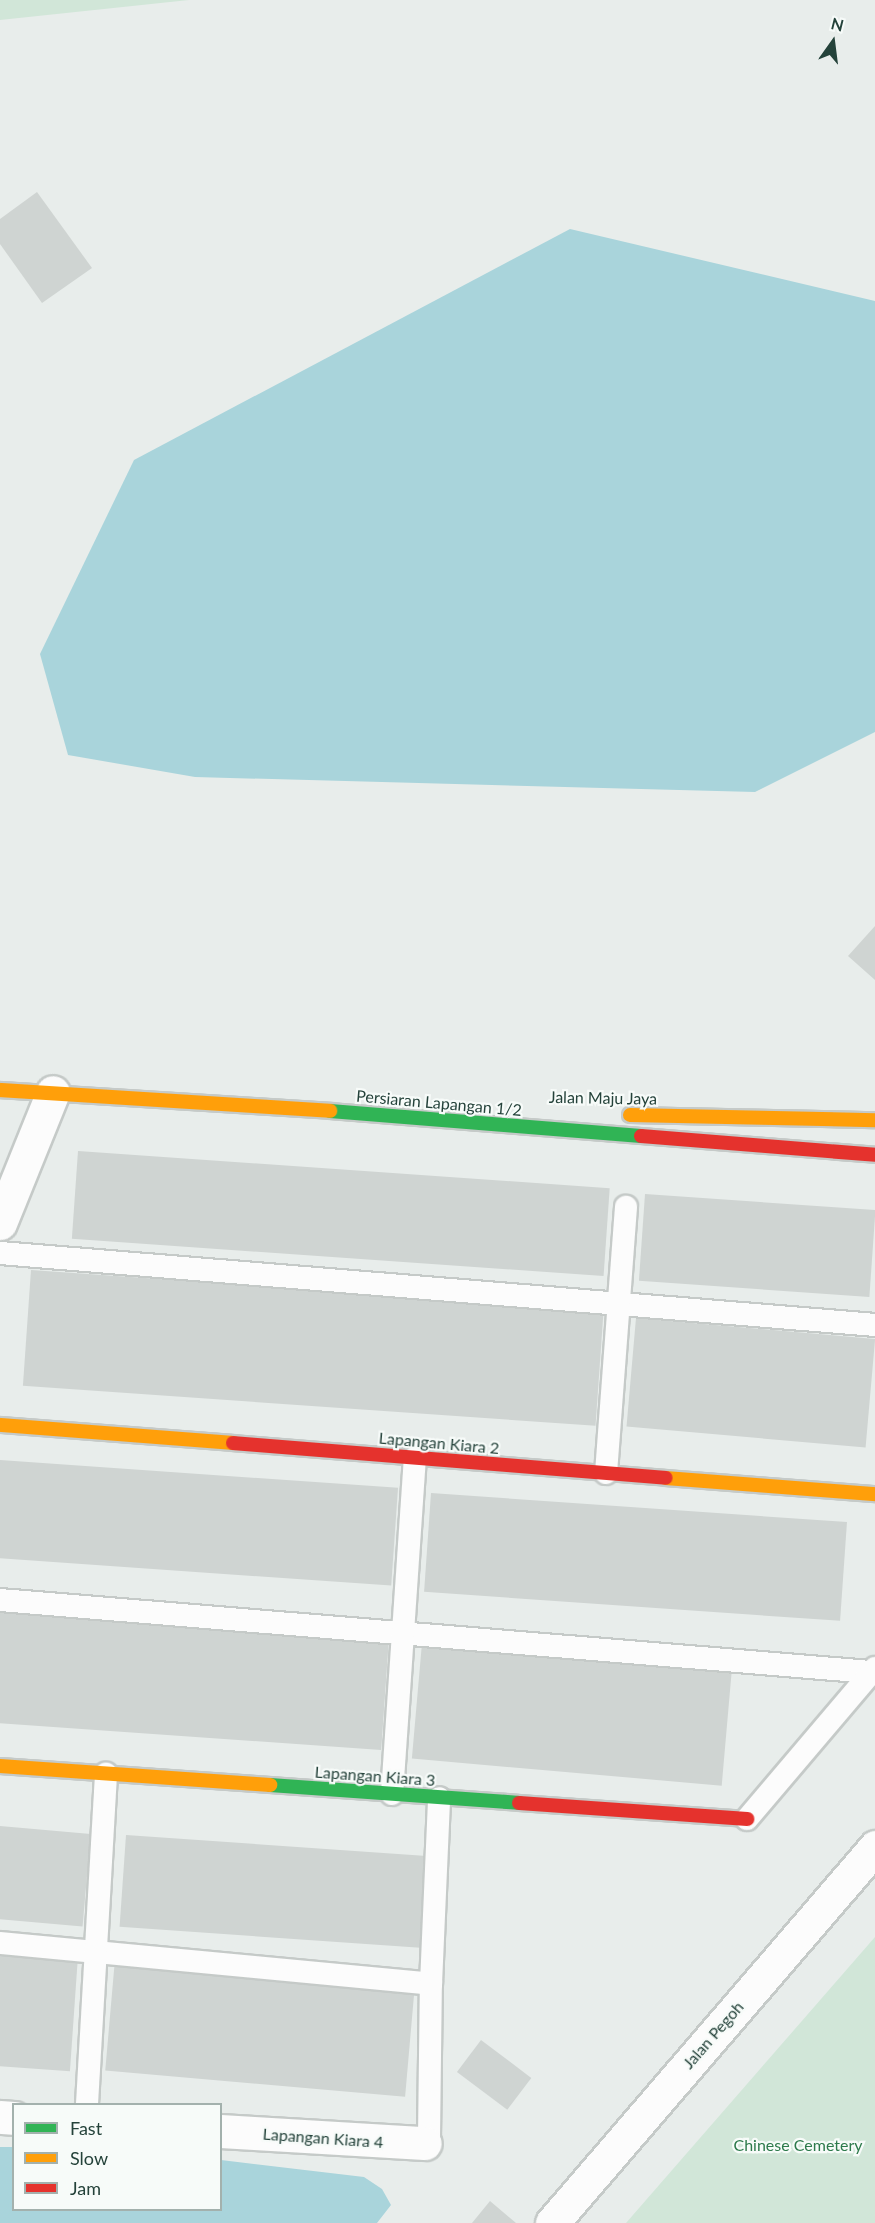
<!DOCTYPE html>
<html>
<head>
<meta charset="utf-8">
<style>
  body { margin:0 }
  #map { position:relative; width:875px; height:2223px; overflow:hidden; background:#e8edeb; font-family:Lato,sans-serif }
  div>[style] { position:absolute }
  .green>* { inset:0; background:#d1e6d8 }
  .water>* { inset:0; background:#a9d4db }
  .building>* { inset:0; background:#cfd4d2; transform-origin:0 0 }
  .roads { filter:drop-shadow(2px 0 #c5cac8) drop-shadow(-2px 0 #c5cac8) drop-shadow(0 2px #c5cac8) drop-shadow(0 -2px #c5cac8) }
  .lane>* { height:22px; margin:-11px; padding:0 11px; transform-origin:11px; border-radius:11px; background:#fcfcfc }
  .street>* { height:33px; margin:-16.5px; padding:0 16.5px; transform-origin:16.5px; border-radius:16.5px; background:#fcfcfc }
  .fast>* { height:14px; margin:-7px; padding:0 7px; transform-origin:7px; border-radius:7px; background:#30b455 }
  .slow>* { height:14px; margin:-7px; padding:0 7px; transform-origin:7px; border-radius:7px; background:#ff9f0a }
  .jam>* { height:14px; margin:-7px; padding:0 7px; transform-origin:7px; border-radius:7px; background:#e5322d }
  span { translate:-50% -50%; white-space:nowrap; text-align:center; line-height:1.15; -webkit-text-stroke:4.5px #f7fbf9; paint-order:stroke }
  .street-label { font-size:16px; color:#24423a }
  .park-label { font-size:16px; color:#2d7a4b }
  .legend { position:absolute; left:12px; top:2103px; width:210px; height:108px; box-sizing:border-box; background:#f7fbf9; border:2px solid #a3b1ad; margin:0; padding:8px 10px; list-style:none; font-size:18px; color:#24423a }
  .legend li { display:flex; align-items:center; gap:12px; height:30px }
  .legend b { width:30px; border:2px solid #a3b1ad }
  .north { position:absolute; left:803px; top:12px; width:60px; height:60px; -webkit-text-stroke:4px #f7fbf9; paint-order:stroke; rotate:14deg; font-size:16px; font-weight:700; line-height:24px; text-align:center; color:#24423a }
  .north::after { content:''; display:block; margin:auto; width:21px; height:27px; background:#24423a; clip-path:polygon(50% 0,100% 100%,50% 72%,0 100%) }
</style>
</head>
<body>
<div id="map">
  <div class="green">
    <div style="clip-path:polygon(0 0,189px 0,0 20px)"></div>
    <div style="clip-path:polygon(875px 1937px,875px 2223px,626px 2223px)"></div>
  </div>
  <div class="water">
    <div style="clip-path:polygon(570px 229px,875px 301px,875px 732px,755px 792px,195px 777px,68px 755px,40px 654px,134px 460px)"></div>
    <div style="clip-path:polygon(0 2147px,13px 2147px,14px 2210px,220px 2210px,221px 2160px,364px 2177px,382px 2189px,391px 2205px,377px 2223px,0 2223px)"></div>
  </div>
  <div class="building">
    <div style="clip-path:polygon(37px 192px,92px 268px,42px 303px,0 244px,0 219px)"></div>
    <div style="clip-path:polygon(875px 926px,875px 980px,848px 956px)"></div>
    <div style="left:78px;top:1151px;width:533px;height:88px;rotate:4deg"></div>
    <div style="left:645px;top:1194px;width:231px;height:87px;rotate:4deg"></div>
    <div style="left:31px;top:1270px;width:574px;height:116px;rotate:4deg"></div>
    <div style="left:636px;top:1318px;width:240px;height:109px;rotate:5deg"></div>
    <div style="left:0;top:1460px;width:399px;height:98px;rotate:4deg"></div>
    <div style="left:431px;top:1493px;width:417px;height:99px;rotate:4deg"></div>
    <div style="left:0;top:1610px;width:390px;height:113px;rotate:4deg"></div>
    <div style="left:422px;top:1643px;width:311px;height:116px;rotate:5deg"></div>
    <div style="left:0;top:1826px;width:91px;height:93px;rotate:5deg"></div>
    <div style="left:126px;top:1835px;width:305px;height:92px;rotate:4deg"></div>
    <div style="left:0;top:1953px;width:78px;height:113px;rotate:4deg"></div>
    <div style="left:115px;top:1959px;width:301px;height:112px;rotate:5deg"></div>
    <div style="left:481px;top:2040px;width:63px;height:40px;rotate:37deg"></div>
    <div style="clip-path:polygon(490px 2201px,516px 2223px,472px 2223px)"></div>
  </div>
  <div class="roads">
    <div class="lane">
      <div style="left:0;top:1253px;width:878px;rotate:4.7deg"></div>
      <div style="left:606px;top:1473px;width:267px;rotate:-85.7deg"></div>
      <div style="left:0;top:1600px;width:874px;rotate:4.73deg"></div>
      <div style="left:392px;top:1794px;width:337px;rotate:-86.1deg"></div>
      <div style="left:747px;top:1819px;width:198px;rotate:-49.7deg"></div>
      <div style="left:0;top:1943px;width:433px;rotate:5.4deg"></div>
      <div style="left:87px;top:2104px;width:331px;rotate:-86.7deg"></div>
      <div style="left:425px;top:2143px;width:6px;rotate:-51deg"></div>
      <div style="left:429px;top:2138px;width:154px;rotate:-89.3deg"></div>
      <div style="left:431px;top:1984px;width:186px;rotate:-87.5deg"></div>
    </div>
    <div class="street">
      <div style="left:0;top:1223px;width:141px;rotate:-68deg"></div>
      <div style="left:0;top:2117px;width:14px;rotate:4deg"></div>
      <div style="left:220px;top:2131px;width:205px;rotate:3.4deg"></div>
      <div style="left:552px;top:2223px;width:496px;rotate:-49.3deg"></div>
    </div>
    <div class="fast">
      <div style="left:330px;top:1111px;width:312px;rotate:4.6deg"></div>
      <div style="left:270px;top:1785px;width:250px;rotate:4.1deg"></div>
    </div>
    <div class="slow">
      <div style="left:0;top:1090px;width:331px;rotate:3.6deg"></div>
      <div style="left:630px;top:1115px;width:245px;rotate:1.2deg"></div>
      <div style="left:0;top:1425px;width:234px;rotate:4.4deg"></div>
      <div style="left:666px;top:1478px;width:210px;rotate:4.4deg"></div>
      <div style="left:0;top:1766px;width:271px;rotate:4deg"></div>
    </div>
    <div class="jam">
      <div style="left:641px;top:1136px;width:235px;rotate:4.6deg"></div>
      <div style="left:233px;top:1443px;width:434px;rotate:4.6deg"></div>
      <div style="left:519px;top:1803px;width:229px;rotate:4deg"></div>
    </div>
  </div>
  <div class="street-label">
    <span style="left:603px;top:1098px;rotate:1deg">Jalan Maju Jaya</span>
    <span style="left:439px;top:1103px;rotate:5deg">Persiaran Lapangan 1/2</span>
    <span style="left:439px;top:1443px;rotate:5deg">Lapangan Kiara 2</span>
    <span style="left:375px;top:1776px;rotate:4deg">Lapangan Kiara 3</span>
    <span style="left:713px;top:2035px;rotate:-49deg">Jalan Pegoh</span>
    <span style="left:323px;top:2138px;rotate:4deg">Lapangan Kiara 4</span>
  </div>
  <div class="park-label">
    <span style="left:798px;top:2145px">Chinese Cemetery</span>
  </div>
  <ul class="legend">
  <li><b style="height:8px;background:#30b455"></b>Fast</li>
  <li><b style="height:8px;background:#ff9f0a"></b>Slow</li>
  <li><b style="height:8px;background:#e5322d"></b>Jam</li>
  </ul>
  <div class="north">N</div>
</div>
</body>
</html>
